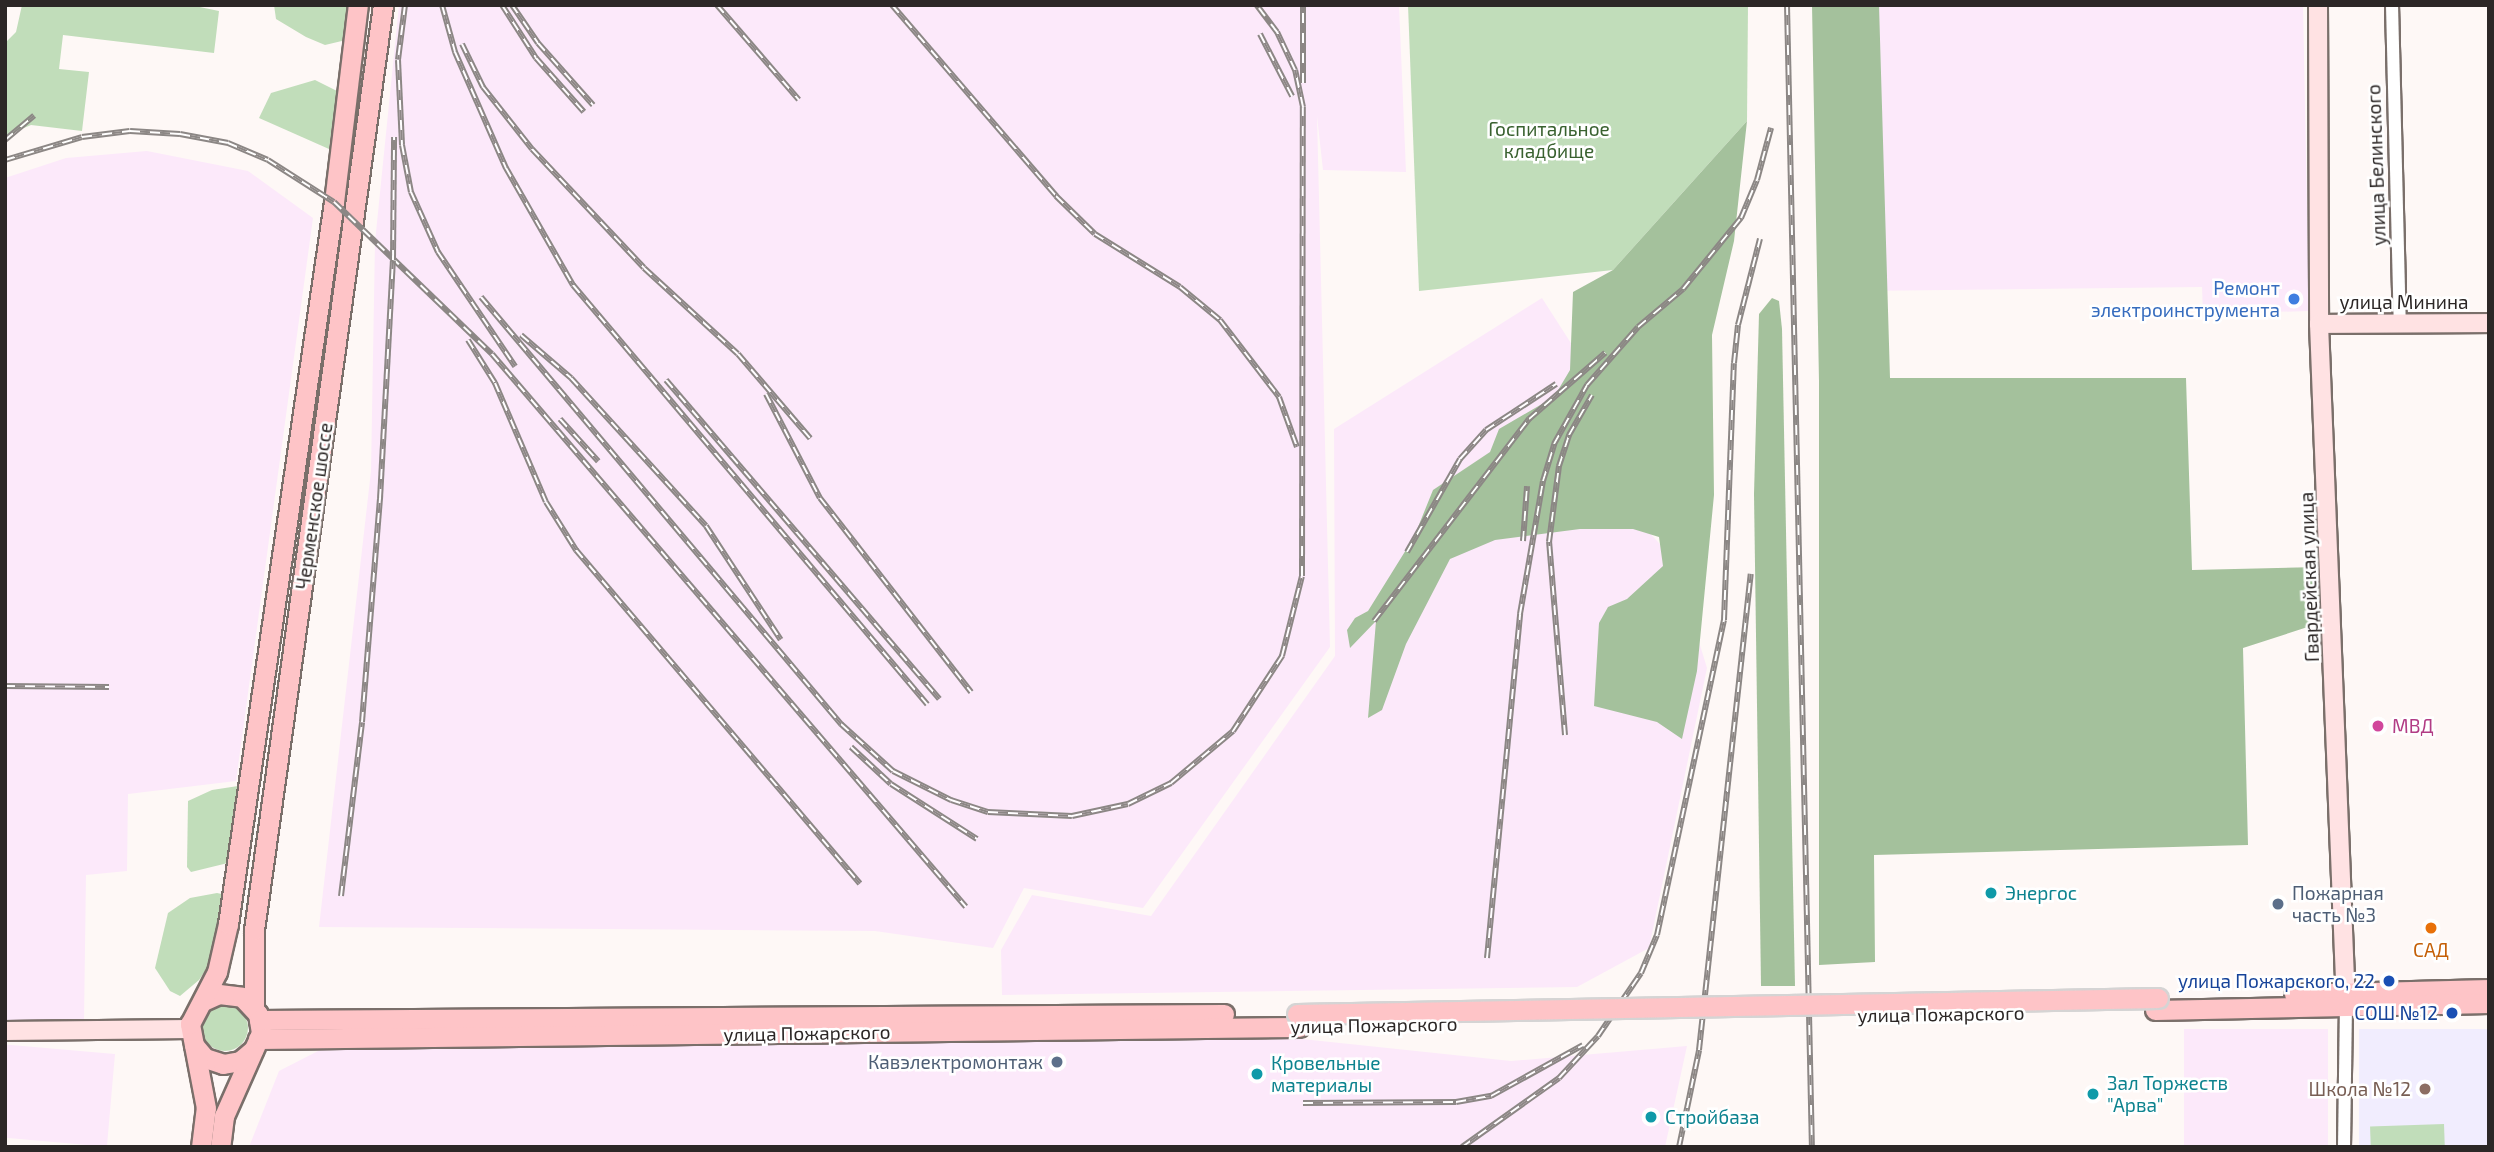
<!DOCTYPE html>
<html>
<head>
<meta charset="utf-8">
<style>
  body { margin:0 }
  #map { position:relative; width:2494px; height:1152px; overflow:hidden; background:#fef8f6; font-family:"Exo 2",sans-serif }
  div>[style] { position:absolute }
  .industrial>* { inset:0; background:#fce9fa; transform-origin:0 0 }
  .education>* { inset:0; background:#f1edfe; transform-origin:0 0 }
  .green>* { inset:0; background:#c1ddba; transform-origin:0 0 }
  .round { border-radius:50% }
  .forest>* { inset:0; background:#a4c19c }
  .roads { filter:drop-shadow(2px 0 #7a6f6a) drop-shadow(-2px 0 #7a6f6a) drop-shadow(0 2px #7a6f6a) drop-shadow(0 -2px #7a6f6a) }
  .street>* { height:12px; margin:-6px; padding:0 6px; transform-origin:6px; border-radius:6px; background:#fff }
  .secondary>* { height:18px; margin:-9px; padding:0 9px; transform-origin:9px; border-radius:9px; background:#ffe2e3 }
  .primary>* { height:19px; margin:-9.5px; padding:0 9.5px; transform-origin:9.5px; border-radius:9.5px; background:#fec4c7 }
  .rail>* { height:6px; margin-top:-3px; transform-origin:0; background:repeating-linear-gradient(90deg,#fff 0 10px,#8c8785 0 20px); box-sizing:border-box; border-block:2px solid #8c8785 }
  .bridges { filter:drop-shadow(2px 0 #d5d4d4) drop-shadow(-2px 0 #d5d4d4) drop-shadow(0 2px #d5d4d4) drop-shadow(0 -2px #d5d4d4) }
  .primary-bridge>* { height:19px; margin:-9.5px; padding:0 9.5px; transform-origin:9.5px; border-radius:9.5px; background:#fec4c7 }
  .dots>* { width:19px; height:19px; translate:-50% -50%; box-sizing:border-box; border:4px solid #fff; border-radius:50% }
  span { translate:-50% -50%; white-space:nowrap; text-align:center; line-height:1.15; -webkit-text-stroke:5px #fff; paint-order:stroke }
  .park-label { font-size:19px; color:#39612f }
  .street-label { font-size:19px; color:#2c2726 }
  .shop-label { font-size:19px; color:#366cbe }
  .right { translate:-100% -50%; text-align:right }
  .hotel-label { font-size:19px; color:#b23c85 }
  .left { translate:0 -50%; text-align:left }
  .culture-label { font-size:19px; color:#0d838f }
  .service-label { font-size:19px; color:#4e5e75 }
  .food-label { font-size:19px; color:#c56008 }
  .transit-label { font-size:19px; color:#164399 }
  .education-label { font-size:19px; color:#785e54 }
  .frame { position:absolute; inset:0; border:7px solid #2c2726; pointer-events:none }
</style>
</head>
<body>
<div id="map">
  <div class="industrial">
    <div style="clip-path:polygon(399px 5px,1399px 5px,1406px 172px,1323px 170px,1317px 116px,1330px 647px,1143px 908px,1024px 888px,993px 948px,875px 931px,319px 927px,371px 471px,375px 242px)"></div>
    <div style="clip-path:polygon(1848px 5px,2303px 5px,2309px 311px,2203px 314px,2202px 287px,1859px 291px)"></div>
    <div style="clip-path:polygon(147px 151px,248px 171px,313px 218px,236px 781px,128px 794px,127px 871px,86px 875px,84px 1021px,5px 1021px,5px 178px,66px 158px)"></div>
    <div style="clip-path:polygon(1542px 298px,1585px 365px,1649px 532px,1674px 560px,1707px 668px,1649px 948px,1577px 987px,1002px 995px,1001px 950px,1032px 895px,1151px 916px,1335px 656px,1334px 429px)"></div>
    <div style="left:2328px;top:1029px;width:118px;height:144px;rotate:90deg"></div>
    <div style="clip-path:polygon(1283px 1037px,1511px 1061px,1687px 1046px,1665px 1147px,249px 1147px,279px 1071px,320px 1050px)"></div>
    <div style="left:115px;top:1054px;width:93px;height:110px;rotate:95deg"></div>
  </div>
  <div class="education">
    <div style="left:2359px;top:1029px;width:130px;height:118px"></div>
  </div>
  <div class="green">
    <div style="clip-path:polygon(22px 5px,190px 5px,219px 11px,214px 53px,63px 35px,59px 69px,89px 72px,82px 131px,31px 125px,5px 136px,5px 43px,16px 32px)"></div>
    <div style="clip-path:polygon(274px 5px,351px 5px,346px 40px,325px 45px,306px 37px,276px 19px)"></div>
    <div style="clip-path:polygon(1408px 5px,1748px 5px,1747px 121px,1613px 270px,1419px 291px)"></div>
    <div style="clip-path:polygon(315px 80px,337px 91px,329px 149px,259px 118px,271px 93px)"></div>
    <div style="clip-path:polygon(238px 786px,232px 862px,191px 872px,187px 867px,188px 801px,212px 790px)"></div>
    <div style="clip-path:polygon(217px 893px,226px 895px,213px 959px,199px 980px,180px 996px,170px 991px,155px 968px,168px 913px,190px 898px)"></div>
    <div class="round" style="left:202px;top:1005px;width:46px;height:46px"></div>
    <div style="left:2444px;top:1124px;width:23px;height:74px;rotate:88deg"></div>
  </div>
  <div class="forest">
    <div style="clip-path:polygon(1812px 5px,1879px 5px,1890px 378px,2186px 378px,2192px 570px,2319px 567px,2320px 623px,2243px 648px,2248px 845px,1874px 855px,1875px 962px,1819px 965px,1819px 382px)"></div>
    <div style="clip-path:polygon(1747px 121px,1734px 241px,1712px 335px,1714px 495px,1697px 671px,1682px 739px,1657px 722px,1594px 706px,1599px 623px,1608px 607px,1627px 599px,1663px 566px,1659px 537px,1633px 529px,1580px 529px,1495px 540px,1450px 559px,1406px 644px,1382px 710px,1368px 718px,1376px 621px,1350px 648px,1347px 630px,1355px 618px,1368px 611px,1414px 537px,1433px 490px,1490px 452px,1499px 429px,1554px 397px,1570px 370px,1573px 292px,1613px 270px)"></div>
    <div style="clip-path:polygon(1772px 298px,1779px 301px,1782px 329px,1795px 986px,1761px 986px,1754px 494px,1759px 314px)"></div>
  </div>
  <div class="roads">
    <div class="street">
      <div style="left:2392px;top:5px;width:318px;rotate:88.6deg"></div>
      <div style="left:2344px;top:1147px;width:141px;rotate:-89.2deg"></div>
    </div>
    <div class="secondary">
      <div style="left:2318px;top:5px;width:319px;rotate:89.8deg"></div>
      <div style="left:2319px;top:324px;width:683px;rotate:87.73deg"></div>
      <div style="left:2319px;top:324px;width:170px;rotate:-0.3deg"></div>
      <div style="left:5px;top:1031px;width:185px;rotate:-0.6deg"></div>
    </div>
    <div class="primary">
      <div style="left:2294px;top:994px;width:195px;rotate:-1.5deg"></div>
      <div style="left:203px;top:1001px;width:17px;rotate:-24deg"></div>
      <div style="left:219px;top:994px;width:23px;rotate:7deg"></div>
      <div style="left:242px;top:997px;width:23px;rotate:47deg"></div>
      <div style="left:258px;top:1014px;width:19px;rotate:81deg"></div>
      <div style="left:261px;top:1033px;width:91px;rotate:114deg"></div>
      <div style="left:224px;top:1116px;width:31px;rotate:97deg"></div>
      <div style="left:254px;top:1008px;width:78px;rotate:-90deg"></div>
      <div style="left:254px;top:930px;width:934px;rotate:-82.06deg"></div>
      <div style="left:2155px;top:1010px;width:334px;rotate:-1.2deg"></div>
      <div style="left:259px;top:1020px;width:965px;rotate:-0.36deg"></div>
      <div style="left:258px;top:1039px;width:1041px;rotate:-0.66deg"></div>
      <div style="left:194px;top:1045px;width:17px;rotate:50deg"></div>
      <div style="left:205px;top:1058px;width:19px;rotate:18deg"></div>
      <div style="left:223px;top:1064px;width:17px;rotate:-10deg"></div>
      <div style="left:240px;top:1061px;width:17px;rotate:-40deg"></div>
      <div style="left:201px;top:1147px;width:39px;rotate:-83deg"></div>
      <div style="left:206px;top:1108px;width:86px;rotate:-100.8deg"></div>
      <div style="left:190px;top:1024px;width:59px;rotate:-62.6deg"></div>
      <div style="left:217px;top:972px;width:49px;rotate:-77.1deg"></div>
      <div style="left:228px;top:924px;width:730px;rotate:-81.65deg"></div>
      <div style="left:334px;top:202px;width:198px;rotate:-83.1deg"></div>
    </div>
  </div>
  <div class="rail">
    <div style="left:405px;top:5px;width:55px;rotate:97.3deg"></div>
    <div style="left:398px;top:60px;width:85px;rotate:87.3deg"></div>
    <div style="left:402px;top:145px;width:48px;rotate:79.2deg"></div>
    <div style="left:411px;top:192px;width:66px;rotate:65.8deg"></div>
    <div style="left:438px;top:252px;width:138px;rotate:56deg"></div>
    <div style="left:442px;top:5px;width:49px;rotate:74.5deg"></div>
    <div style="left:455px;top:52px;width:127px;rotate:66.3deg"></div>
    <div style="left:506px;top:168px;width:135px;rotate:60.2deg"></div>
    <div style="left:573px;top:285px;width:549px;rotate:49.81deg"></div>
    <div style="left:502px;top:5px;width:63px;rotate:57.3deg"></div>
    <div style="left:536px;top:58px;width:72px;rotate:48.4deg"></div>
    <div style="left:512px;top:5px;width:46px;rotate:55.6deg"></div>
    <div style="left:538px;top:43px;width:83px;rotate:48.4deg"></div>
    <div style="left:717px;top:5px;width:125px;rotate:49.2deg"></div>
    <div style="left:892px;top:5px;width:252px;rotate:49.3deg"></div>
    <div style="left:1056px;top:196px;width:54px;rotate:44.3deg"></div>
    <div style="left:1095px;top:234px;width:100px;rotate:31.9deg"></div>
    <div style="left:1180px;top:287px;width:52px;rotate:39.5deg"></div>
    <div style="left:1220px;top:320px;width:97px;rotate:52.5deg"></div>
    <div style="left:1279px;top:397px;width:53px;rotate:70.2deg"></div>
    <div style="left:1787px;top:5px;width:1142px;rotate:88.75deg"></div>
    <div style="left:1260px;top:34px;width:70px;rotate:62.7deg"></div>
    <div style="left:462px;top:44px;width:48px;rotate:64deg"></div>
    <div style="left:483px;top:87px;width:79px;rotate:51.7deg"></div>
    <div style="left:532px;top:149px;width:163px;rotate:46.7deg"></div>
    <div style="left:644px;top:268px;width:127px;rotate:42.5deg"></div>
    <div style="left:738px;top:354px;width:111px;rotate:49.4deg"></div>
    <div style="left:1303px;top:83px;width:78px;rotate:-90deg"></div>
    <div style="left:5px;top:140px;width:38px;rotate:-40deg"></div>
    <div style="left:5px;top:160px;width:80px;rotate:-16.6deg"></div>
    <div style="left:82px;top:137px;width:48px;rotate:-7.1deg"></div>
    <div style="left:130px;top:131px;width:50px;rotate:3.4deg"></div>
    <div style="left:180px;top:134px;width:49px;rotate:10.6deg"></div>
    <div style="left:228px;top:143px;width:43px;rotate:23deg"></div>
    <div style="left:268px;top:160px;width:78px;rotate:32.5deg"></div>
    <div style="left:334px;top:202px;width:219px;rotate:43.9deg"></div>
    <div style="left:492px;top:354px;width:728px;rotate:49.4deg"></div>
    <div style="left:481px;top:297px;width:559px;rotate:49.87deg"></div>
    <div style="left:841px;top:724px;width:70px;rotate:42.1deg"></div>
    <div style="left:893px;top:771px;width:65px;rotate:26.6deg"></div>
    <div style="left:951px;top:800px;width:39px;rotate:18deg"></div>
    <div style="left:988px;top:812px;width:84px;rotate:2.7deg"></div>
    <div style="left:1072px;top:816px;width:57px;rotate:-12.1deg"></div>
    <div style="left:1128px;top:804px;width:48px;rotate:-26deg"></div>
    <div style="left:1171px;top:783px;width:81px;rotate:-40deg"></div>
    <div style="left:1233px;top:731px;width:90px;rotate:-56.8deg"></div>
    <div style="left:1282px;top:656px;width:82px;rotate:-76deg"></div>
    <div style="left:1302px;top:576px;width:469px;rotate:-89.9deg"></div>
    <div style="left:1303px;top:107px;width:38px;rotate:-102deg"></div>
    <div style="left:1295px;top:70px;width:42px;rotate:-115.3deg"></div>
    <div style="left:1277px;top:32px;width:34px;rotate:-127deg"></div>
    <div style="left:521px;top:335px;width:66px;rotate:40.7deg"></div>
    <div style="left:571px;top:378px;width:200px;rotate:47.6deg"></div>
    <div style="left:706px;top:526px;width:136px;rotate:56.7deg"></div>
    <div style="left:468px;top:340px;width:51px;rotate:57.9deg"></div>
    <div style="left:495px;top:383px;width:129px;rotate:66.8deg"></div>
    <div style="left:546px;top:502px;width:57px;rotate:58deg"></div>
    <div style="left:576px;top:550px;width:438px;rotate:49.6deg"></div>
    <div style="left:666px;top:380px;width:420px;rotate:49.4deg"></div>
    <div style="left:766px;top:394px;width:117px;rotate:62.6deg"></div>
    <div style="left:820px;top:498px;width:246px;rotate:52.1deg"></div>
    <div style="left:560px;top:419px;width:57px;rotate:47.9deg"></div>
    <div style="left:1523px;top:541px;width:55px;rotate:-85.8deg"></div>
    <div style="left:1407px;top:552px;width:107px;rotate:-60.3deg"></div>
    <div style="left:1460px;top:459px;width:39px;rotate:-48deg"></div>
    <div style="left:1486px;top:430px;width:84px;rotate:-33.3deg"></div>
    <div style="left:1374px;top:621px;width:255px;rotate:-52.5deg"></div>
    <div style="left:1529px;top:419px;width:101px;rotate:-41deg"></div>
    <div style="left:5px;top:686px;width:104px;rotate:0.6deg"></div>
    <div style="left:1565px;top:735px;width:194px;rotate:-94.7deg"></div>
    <div style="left:1549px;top:542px;width:77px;rotate:-82.5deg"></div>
    <div style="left:1559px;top:466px;width:33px;rotate:-72deg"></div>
    <div style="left:1569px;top:435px;width:46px;rotate:-60.1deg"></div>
    <div style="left:851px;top:747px;width:54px;rotate:42.8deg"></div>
    <div style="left:891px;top:784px;width:102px;rotate:32.6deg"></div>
    <div style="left:341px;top:896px;width:175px;rotate:-83.1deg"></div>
    <div style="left:362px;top:722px;width:224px;rotate:-85.4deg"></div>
    <div style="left:380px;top:499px;width:239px;rotate:-86.9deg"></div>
    <div style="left:393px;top:260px;width:123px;rotate:-89.5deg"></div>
    <div style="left:1487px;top:958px;width:346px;rotate:-84.5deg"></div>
    <div style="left:1520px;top:614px;width:135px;rotate:-80.2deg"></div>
    <div style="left:1543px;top:481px;width:39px;rotate:-73deg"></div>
    <div style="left:1554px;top:444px;width:68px;rotate:-60.8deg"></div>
    <div style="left:1587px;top:385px;width:77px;rotate:-48.7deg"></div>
    <div style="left:1638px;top:327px;width:59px;rotate:-40.2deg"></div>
    <div style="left:1683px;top:289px;width:92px;rotate:-50.8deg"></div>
    <div style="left:1741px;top:218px;width:41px;rotate:-67.2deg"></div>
    <div style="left:1757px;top:180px;width:54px;rotate:-74.9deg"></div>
    <div style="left:1303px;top:1103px;width:153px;rotate:-0.4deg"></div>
    <div style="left:1456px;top:1102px;width:36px;rotate:-10deg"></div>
    <div style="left:1491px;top:1096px;width:105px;rotate:-29deg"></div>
    <div style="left:1462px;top:1147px;width:119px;rotate:-35.4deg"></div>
    <div style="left:1559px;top:1078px;width:57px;rotate:-47.1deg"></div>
    <div style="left:1598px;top:1036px;width:76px;rotate:-55.7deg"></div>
    <div style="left:1641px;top:973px;width:41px;rotate:-67.2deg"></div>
    <div style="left:1657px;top:935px;width:322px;rotate:-78deg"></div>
    <div style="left:1724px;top:620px;width:257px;rotate:-87.8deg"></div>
    <div style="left:1734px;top:363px;width:38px;rotate:-84deg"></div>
    <div style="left:1738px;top:325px;width:89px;rotate:-75.7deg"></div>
    <div style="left:1679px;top:1147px;width:99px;rotate:-78.3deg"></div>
    <div style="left:1699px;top:1050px;width:479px;rotate:-83.8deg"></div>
  </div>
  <div class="bridges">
    <div class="primary-bridge">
      <div style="left:1297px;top:1014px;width:861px;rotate:-1.06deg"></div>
    </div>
  </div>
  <div class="dots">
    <div style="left:2294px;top:299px;background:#3f7fe0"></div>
    <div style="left:2378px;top:726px;background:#d1479c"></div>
    <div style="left:1991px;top:893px;background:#0f9aa8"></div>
    <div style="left:2278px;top:904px;background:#5c6f8a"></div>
    <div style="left:2431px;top:928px;background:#e8710a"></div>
    <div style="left:2389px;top:981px;background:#1a4fb4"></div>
    <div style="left:2452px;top:1013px;background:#1a4fb4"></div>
    <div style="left:1057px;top:1062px;background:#5c6f8a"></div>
    <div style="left:1257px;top:1074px;background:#0f9aa8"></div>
    <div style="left:2425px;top:1089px;background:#8d6e63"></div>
    <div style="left:2093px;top:1094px;background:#0f9aa8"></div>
    <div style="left:1651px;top:1117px;background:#0f9aa8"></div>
  </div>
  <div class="park-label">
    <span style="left:1549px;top:140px">Госпитальное<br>кладбище</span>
  </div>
  <div class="street-label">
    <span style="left:2376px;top:165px;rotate:-92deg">улица Белинского</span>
    <span style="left:2404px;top:302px">улица Минина</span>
    <span style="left:314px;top:506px;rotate:-82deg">Черменское шоссе</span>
    <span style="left:2309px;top:577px;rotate:-92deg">Гвардейская улица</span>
    <span style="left:1941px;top:1014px;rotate:-1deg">улица Пожарского</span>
    <span style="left:1374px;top:1025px;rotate:-1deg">улица Пожарского</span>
    <span style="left:807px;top:1033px;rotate:-1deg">улица Пожарского</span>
  </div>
  <div class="shop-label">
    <span class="right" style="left:2280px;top:299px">Ремонт<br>электроинструмента</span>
  </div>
  <div class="hotel-label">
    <span class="left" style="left:2392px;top:726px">МВД</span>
  </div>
  <div class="culture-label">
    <span class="left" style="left:2005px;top:893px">Энергос</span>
    <span class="left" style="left:1271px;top:1074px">Кровельные<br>материалы</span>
    <span class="left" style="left:2107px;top:1094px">Зал Торжеств<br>"Арва"</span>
    <span class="left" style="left:1665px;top:1117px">Стройбаза</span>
  </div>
  <div class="service-label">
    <span class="left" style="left:2292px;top:904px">Пожарная<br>часть №3</span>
    <span class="right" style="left:1043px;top:1062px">Кавэлектромонтаж</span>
  </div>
  <div class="food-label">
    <span style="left:2431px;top:950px">САД</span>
  </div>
  <div class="transit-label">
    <span class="right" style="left:2375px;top:981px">улица Пожарского, 22</span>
    <span class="right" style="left:2438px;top:1013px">СОШ №12</span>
  </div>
  <div class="education-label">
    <span class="right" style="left:2411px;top:1089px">Школа №12</span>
  </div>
  <div class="frame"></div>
</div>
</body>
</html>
